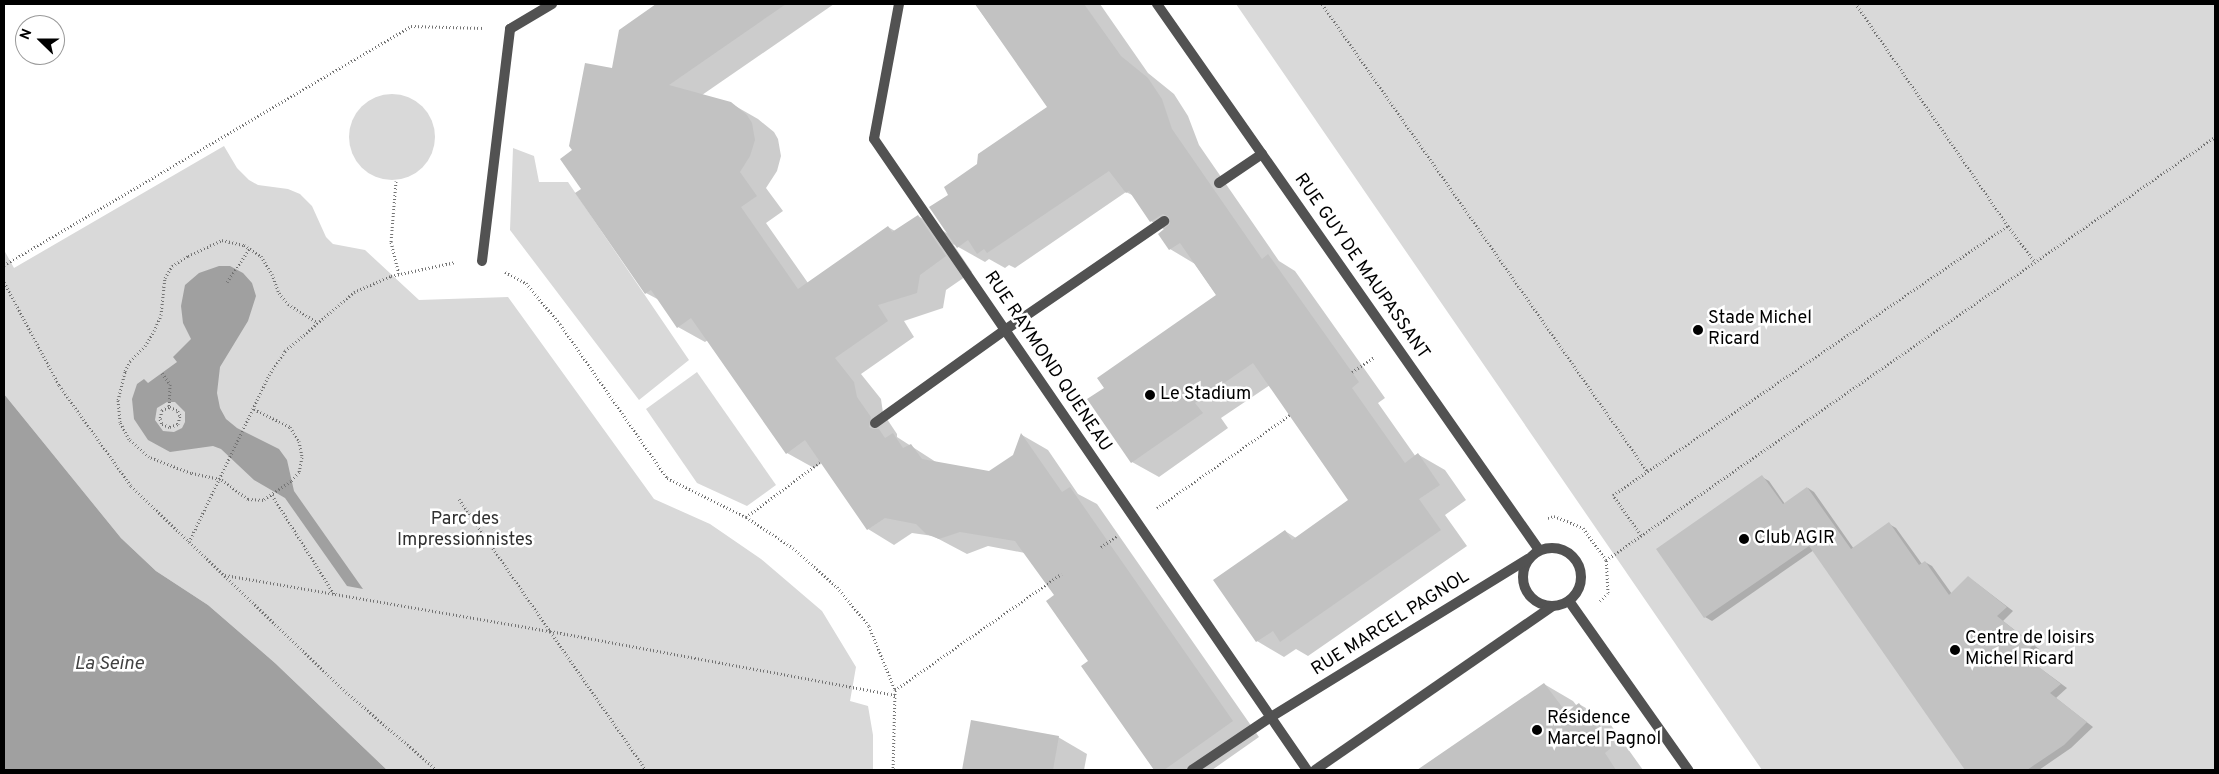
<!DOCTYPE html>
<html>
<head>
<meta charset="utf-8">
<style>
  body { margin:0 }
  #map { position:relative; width:2219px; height:774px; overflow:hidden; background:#fff; font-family:Overpass,sans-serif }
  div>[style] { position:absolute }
  .green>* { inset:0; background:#d9d9d9 }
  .round { border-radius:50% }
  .water>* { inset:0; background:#a0a0a0 }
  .shadow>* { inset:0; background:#0003 }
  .building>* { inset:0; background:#c2c2c2 }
  .path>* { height:3px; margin-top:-1.5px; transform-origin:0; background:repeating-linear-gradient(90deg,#747474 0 1px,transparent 0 3.5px) }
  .service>* { height:10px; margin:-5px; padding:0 5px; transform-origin:5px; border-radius:5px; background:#525252 }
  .pedestrian>* { height:10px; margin:-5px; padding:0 5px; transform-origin:5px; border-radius:5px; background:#525252 }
  .minor>* { height:10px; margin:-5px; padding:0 5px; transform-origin:5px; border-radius:5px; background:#525252 }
  .minor>.ring { margin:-5px; padding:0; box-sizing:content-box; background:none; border:10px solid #525252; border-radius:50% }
  .dots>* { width:14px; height:14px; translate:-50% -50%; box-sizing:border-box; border:2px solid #fff; border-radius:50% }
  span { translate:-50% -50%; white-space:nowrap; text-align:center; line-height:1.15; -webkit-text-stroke:5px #fff; paint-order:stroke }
  .street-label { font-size:18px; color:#000 }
  .poi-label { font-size:18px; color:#000 }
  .left { translate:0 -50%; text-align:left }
  .park-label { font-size:18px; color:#303030 }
  .water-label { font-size:19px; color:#414141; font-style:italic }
  .frame { position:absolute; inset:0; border:5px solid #000; pointer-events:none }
  .north { position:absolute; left:15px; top:15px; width:50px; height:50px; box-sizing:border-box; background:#fff; border:1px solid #999; border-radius:50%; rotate:292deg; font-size:14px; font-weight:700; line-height:20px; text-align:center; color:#000 }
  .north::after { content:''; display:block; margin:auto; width:18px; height:22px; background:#000; clip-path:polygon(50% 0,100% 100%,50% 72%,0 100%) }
</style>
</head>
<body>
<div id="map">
  <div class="green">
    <div style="clip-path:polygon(1236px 4px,2215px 4px,2215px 770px,1762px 770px)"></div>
    <div class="round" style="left:349px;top:94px;width:86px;height:86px"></div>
    <div style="clip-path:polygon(224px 146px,237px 168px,249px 180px,258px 185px,288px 189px,300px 194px,312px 206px,326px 237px,333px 244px,365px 250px,419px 300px,508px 297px,654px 499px,710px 524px,761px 559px,822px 611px,856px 667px,850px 701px,868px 706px,873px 735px,873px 770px,387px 770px,275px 663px,208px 605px,156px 571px,121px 538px,4px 394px,4px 250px,14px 268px)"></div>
    <div style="clip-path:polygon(513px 148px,534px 156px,539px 182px,568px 182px,689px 360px,639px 400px,510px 230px)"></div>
    <div style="clip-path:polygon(697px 372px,776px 485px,747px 506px,697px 483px,646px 409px)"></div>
  </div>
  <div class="water">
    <div style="clip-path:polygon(evenodd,219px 266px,230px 266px,243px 273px,252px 283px,256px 296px,248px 321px,220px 367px,217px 393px,220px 408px,226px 419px,237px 428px,279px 449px,287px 460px,294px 491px,363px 589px,347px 586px,285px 498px,254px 480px,221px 449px,213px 446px,170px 452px,148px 440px,134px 419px,132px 399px,137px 384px,144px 379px,148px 383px,177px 362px,173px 357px,191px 339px,183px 323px,181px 306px,185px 285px,199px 273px,219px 266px,167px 402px,175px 402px,185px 412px,185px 422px,182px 428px,174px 432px,163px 431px,155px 420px,157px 408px,167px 402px)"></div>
    <div style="clip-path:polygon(4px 394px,121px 538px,156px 571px,208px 605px,275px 663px,387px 770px,4px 770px)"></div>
  </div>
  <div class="shadow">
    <div style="clip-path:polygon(658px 4px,834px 4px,702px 95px,730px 103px,758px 119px,774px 132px,778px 139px,781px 156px,777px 171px,766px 188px,783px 211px,766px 223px,808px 283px,888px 227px,895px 231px,918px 216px,950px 235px,950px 195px,978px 164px,1049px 107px,975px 4px,1100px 4px,1148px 73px,1174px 94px,1188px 116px,1199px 145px,1279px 261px,1295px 271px,1385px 398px,1378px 403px,1416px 457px,1419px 455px,1445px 470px,1466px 500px,1445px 515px,1467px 546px,1308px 656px,1296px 649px,1284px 657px,1257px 641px,1214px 580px,1285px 531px,1296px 538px,1350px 501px,1270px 385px,1221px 418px,1228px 428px,1159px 477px,1132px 462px,1106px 388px,1217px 296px,1195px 264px,1170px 249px,1165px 230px,1151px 221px,1134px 196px,1126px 192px,1015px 268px,1009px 265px,1005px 268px,989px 259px,985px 262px,953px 244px,972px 272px,946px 290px,943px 308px,904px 321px,914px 337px,861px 374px,881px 399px,883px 413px,897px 434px,897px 437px,939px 464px,990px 472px,1014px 456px,1022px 435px,1048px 450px,1078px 494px,1097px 504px,1259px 737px,1212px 770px,1155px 770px,1090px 661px,1056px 595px,1025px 553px,988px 546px,967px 554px,933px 536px,912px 533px,894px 545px,868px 529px,822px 463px,814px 468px,787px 453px,708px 340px,705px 342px,678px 327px,661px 301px,646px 293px,583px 190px,574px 150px,613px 69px,620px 31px)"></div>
    <div style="clip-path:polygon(1762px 477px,1769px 481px,1785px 504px,1808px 488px,1814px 492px,1854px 549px,1889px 524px,1896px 528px,1922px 564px,1925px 562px,1932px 566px,1952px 594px,1975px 582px,2013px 611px,2003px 621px,2039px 649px,2029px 660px,2067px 688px,2056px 698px,2093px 727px,2071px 748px,2039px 770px,1967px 770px,1814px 550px,1712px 621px,1705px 617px)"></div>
    <div style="clip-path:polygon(1544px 684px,1573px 701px,1577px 706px,1579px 704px,1608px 721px,1643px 770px,1419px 770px)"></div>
    <div style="clip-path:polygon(972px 721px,1058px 737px,1087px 754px,1084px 770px,964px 770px)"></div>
  </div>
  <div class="building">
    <div style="clip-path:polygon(656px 4px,786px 4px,669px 85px,731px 102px,747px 115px,752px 123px,755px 140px,750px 156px,740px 172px,757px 196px,741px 207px,798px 289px,888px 226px,892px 232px,918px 215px,946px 256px,920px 275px,917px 293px,878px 305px,888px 321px,835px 358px,854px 382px,857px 397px,871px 417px,869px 427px,873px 429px,879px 429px,885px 438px,893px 433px,903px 448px,911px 444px,922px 459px,989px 471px,1013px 455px,1021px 433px,1062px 492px,1070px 487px,1233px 721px,1164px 770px,1154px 770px,1081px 666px,1088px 661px,1046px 601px,1054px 595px,1015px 541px,960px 532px,939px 539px,926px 534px,916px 524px,885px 518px,867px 530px,805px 440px,786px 454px,691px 318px,677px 328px,651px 290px,645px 294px,575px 193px,581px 189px,560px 159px,572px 150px,569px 146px,585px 63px,612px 68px,619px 30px)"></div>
    <div style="clip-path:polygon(975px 4px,1084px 4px,1121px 56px,1148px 78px,1162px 99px,1172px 129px,1262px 259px,1268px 254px,1359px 382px,1352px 388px,1405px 463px,1418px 453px,1440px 485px,1419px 499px,1441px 530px,1280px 642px,1273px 631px,1256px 642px,1213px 580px,1285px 530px,1292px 540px,1348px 500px,1253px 363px,1195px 403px,1203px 413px,1131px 463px,1087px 399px,1104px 388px,1097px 378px,1216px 295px,1180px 243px,1169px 250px,1158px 234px,1170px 224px,1169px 217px,1163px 214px,1150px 222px,1129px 191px,1126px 193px,1109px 171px,987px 253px,984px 249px,977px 254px,968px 240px,957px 248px,929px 207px,948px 195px,944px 187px,977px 164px,978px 154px,1047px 107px)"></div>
    <div style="clip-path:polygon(1762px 475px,1783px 504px,1807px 487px,1851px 549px,1889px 522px,1919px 565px,1925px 561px,1949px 595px,1968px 576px,2007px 607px,1997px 616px,2033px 645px,2023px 655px,2061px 684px,2050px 693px,2087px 722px,2064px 745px,2027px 770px,1965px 770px,1809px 546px,1704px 618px,1656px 549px)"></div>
    <div style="clip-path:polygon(1544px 683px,1566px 712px,1579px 703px,1611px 748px,1605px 753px,1616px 770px,1417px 770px)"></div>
    <div style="clip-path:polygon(971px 720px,1059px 736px,1053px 770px,962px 770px)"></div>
  </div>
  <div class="path">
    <div style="left:1322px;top:4px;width:569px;rotate:55.16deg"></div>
    <div style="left:396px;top:181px;width:61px;rotate:94.7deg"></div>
    <div style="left:391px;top:242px;width:32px;rotate:76deg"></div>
    <div style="left:2008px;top:226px;width:45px;rotate:53.1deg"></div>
    <div style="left:4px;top:265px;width:472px;rotate:-30.4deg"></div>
    <div style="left:411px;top:26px;width:73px;rotate:1.6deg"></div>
    <div style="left:505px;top:272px;width:24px;rotate:28deg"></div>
    <div style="left:526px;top:283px;width:53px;rotate:50.3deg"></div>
    <div style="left:560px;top:324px;width:188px;rotate:55.2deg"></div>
    <div style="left:667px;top:478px;width:88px;rotate:26.3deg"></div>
    <div style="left:746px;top:517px;width:56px;rotate:33.4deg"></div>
    <div style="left:793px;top:548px;width:59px;rotate:41.6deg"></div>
    <div style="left:837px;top:587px;width:50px;rotate:50.6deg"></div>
    <div style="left:869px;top:626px;width:69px;rotate:67.9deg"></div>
    <div style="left:895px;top:690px;width:80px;rotate:91.4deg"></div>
    <div style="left:4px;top:282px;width:117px;rotate:61.9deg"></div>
    <div style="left:59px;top:385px;width:124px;rotate:54.5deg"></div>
    <div style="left:131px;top:486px;width:298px;rotate:43.8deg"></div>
    <div style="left:346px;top:692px;width:120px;rotate:40.6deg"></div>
    <div style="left:227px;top:282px;width:41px;rotate:-55.9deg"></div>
    <div style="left:1352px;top:372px;width:27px;rotate:-34deg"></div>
    <div style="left:162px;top:373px;width:14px;rotate:54deg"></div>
    <div style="left:170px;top:384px;width:23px;rotate:92deg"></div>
    <div style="left:169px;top:407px;width:8px;rotate:157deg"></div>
    <div style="left:162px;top:410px;width:9px;rotate:103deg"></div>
    <div style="left:160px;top:419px;width:5px;rotate:68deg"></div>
    <div style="left:162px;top:424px;width:9px;rotate:21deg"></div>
    <div style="left:170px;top:427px;width:9px;rotate:-21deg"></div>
    <div style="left:178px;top:424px;width:9px;rotate:-77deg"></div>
    <div style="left:180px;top:415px;width:6px;rotate:-121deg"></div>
    <div style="left:177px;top:410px;width:9px;rotate:-159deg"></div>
    <div style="left:254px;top:409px;width:40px;rotate:26.6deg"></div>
    <div style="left:290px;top:427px;width:17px;rotate:57deg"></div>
    <div style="left:299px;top:441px;width:16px;rotate:79deg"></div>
    <div style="left:302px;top:457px;width:15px;rotate:101deg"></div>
    <div style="left:299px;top:472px;width:12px;rotate:132deg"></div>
    <div style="left:291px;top:481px;width:34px;rotate:146deg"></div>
    <div style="left:263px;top:500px;width:15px;rotate:-176deg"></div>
    <div style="left:248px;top:499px;width:34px;rotate:-144deg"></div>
    <div style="left:220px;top:479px;width:30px;rotate:-168deg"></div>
    <div style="left:191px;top:473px;width:45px;rotate:-159.1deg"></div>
    <div style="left:149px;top:457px;width:27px;rotate:-138deg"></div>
    <div style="left:129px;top:439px;width:19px;rotate:-118deg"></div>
    <div style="left:120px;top:422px;width:22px;rotate:-95deg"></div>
    <div style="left:118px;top:400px;width:30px;rotate:-76deg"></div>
    <div style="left:125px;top:371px;width:11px;rotate:-63deg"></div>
    <div style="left:130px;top:361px;width:21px;rotate:-45deg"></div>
    <div style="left:145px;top:346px;width:17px;rotate:-59deg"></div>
    <div style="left:154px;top:331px;width:17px;rotate:-66deg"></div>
    <div style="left:161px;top:315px;width:37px;rotate:-84deg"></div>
    <div style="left:165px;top:278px;width:14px;rotate:-60deg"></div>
    <div style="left:172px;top:266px;width:19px;rotate:-32deg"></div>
    <div style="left:188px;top:256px;width:38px;rotate:-25deg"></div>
    <div style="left:222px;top:240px;width:23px;rotate:13deg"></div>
    <div style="left:244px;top:245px;width:20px;rotate:33deg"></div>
    <div style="left:261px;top:256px;width:21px;rotate:59deg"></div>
    <div style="left:272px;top:274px;width:20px;rotate:70deg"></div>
    <div style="left:279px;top:293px;width:14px;rotate:51deg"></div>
    <div style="left:288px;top:304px;width:34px;rotate:32deg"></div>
    <div style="left:272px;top:495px;width:117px;rotate:57.9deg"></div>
    <div style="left:459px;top:499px;width:329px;rotate:55.4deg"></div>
    <div style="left:1157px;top:508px;width:162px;rotate:-35deg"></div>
    <div style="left:746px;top:517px;width:92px;rotate:-36.6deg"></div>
    <div style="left:1548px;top:518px;width:6px;rotate:-18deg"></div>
    <div style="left:1554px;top:516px;width:31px;rotate:22deg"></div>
    <div style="left:1583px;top:528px;width:39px;rotate:54deg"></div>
    <div style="left:1641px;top:535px;width:49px;rotate:-125deg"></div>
    <div style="left:1613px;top:495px;width:478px;rotate:-34.3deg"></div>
    <div style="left:2008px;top:226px;width:269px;rotate:-124.4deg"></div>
    <div style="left:189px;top:542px;width:185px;rotate:-64.4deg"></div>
    <div style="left:269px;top:375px;width:29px;rotate:-56deg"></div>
    <div style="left:285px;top:351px;width:91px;rotate:-40.5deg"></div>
    <div style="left:354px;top:292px;width:40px;rotate:-23.4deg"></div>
    <div style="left:391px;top:276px;width:66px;rotate:-12.2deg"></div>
    <div style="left:1101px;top:547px;width:19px;rotate:-35deg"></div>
    <div style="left:225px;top:575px;width:330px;rotate:9.8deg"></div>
    <div style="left:550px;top:631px;width:351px;rotate:10.5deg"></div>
    <div style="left:1600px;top:601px;width:11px;rotate:-45deg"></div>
    <div style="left:1608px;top:593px;width:33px;rotate:-93deg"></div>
    <div style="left:1606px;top:560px;width:741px;rotate:-34.78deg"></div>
    <div style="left:895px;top:690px;width:203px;rotate:-34.9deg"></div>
  </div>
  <div class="service">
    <div style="left:1219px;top:183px;width:52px;rotate:-34deg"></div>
    <div style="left:875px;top:423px;width:160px;rotate:-35.6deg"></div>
    <div style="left:1005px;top:330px;width:193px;rotate:-34.4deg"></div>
  </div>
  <div class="pedestrian">
    <div style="left:1192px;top:770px;width:95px;rotate:-33.9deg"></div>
  </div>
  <div class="minor">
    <div style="left:899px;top:4px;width:137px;rotate:100.5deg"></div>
    <div style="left:874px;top:139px;width:765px;rotate:55.54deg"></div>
    <div style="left:1157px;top:4px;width:666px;rotate:55.02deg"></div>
    <div style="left:482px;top:261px;width:234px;rotate:-83.1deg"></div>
    <div style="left:510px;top:29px;width:49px;rotate:-30.8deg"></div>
    <div class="ring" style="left:1523px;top:548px;width:48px;height:48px"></div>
    <div style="left:1569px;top:601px;width:207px;rotate:54.8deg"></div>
    <div style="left:1271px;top:717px;width:302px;rotate:-31.6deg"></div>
    <div style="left:1315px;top:770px;width:289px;rotate:-34.6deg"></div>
  </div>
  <div class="dots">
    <div style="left:1698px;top:330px;background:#000"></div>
    <div style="left:1150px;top:395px;background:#000"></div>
    <div style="left:1744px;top:539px;background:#000"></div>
    <div style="left:1955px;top:650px;background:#000"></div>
    <div style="left:1537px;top:730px;background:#000"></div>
  </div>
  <div class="street-label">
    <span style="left:1361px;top:267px;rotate:55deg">RUE GUY DE MAUPASSANT</span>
    <span style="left:1047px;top:362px;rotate:56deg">RUE RAYMOND QUENEAU</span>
    <span style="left:1391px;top:624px;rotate:-32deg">RUE MARCEL PAGNOL</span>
  </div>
  <div class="poi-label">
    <span class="left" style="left:1708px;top:330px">Stade Michel<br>Ricard</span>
    <span class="left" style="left:1160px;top:395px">Le Stadium</span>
    <span class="left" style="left:1754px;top:539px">Club AGIR</span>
    <span class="left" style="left:1965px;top:650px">Centre de loisirs<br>Michel Ricard</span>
    <span class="left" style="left:1547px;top:730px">Résidence<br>Marcel Pagnol</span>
  </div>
  <div class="park-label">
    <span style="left:465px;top:531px">Parc des<br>Impressionnistes</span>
  </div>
  <div class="water-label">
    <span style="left:109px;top:665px">La Seine</span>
  </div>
  <div class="frame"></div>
  <div class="north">N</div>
</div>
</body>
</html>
